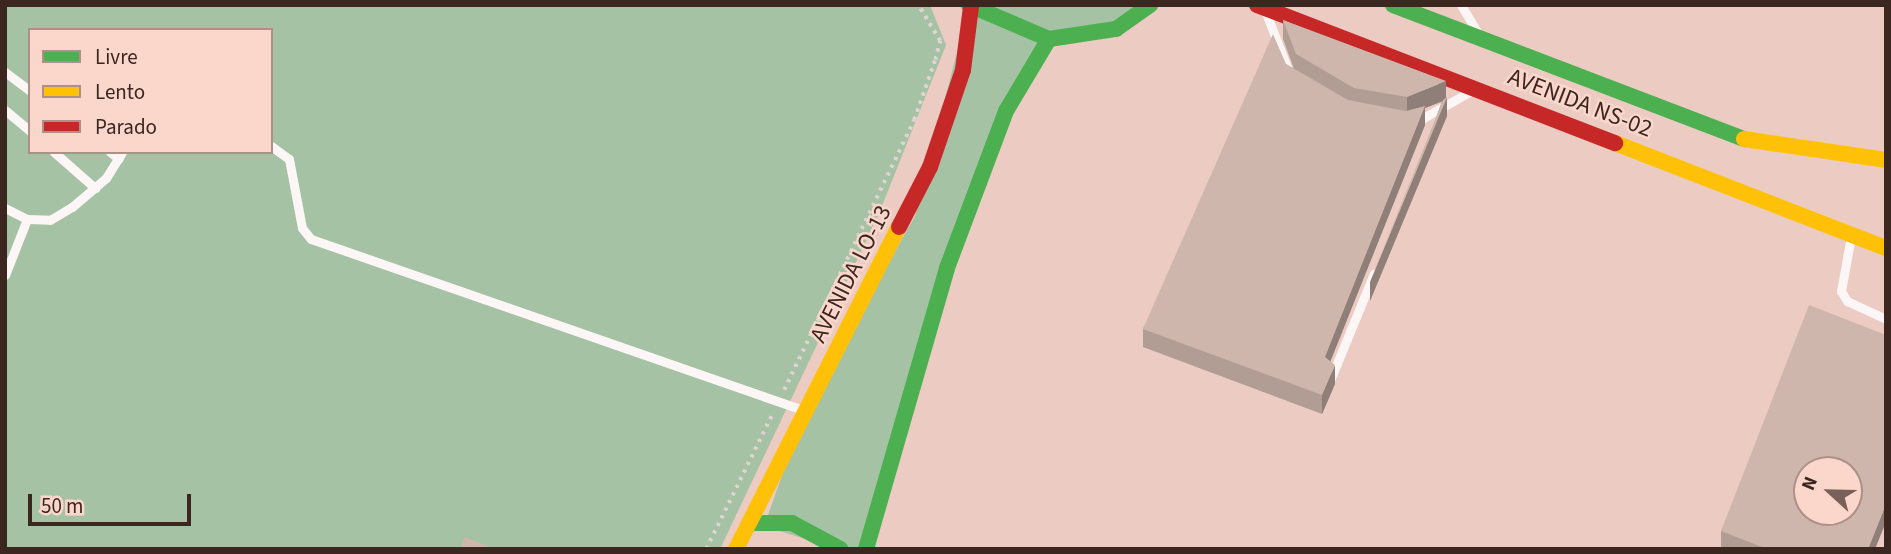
<!DOCTYPE html>
<html>
<head>
<meta charset="utf-8">
<style>
  body { margin:0 }
  #map { position:relative; width:1891px; height:554px; overflow:hidden; background:#ebcbc2; font-family:"Source Sans 3",sans-serif }
  div>[style] { position:absolute }
  .green>* { inset:0; background:#a6c2a5 }
  .path>* { height:3.5px; margin-top:-1.75px; transform-origin:0; background:repeating-linear-gradient(90deg,#dfd4d1 0 3.5px,transparent 0 8.5px) }
  .lane>* { height:9px; margin:-4.5px; padding:0 4.5px; transform-origin:4.5px; border-radius:4.5px; background:#fcf7f6 }
  .fast>* { height:16px; margin:-8px; padding:0 8px; transform-origin:8px; border-radius:8px; background:#4caf50 }
  .slow>* { height:16px; margin:-8px; padding:0 8px; transform-origin:8px; border-radius:8px; background:#ffc107 }
  .jam>* { height:16px; margin:-8px; padding:0 8px; transform-origin:8px; border-radius:8px; background:#c62828 }
  .wall>* { inset:0; background:#b19d94 }
  .shaded-wall>* { inset:0; background:#907f78 }
  .building>* { inset:0; background:#ceb6ac }
  span { translate:-50% -50%; white-space:nowrap; text-align:center; line-height:1.15; -webkit-text-stroke:5px #fad6cb; paint-order:stroke }
  .street-label { font-size:24px; color:#3c2620 }
  .frame { position:absolute; inset:0; border:7px solid #3c2620; pointer-events:none }
  .legend { position:absolute; left:28px; top:28px; width:245px; height:126px; box-sizing:border-box; background:#fad6cb; border:2px solid #ae9087; margin:0; padding:9px 12px; list-style:none; font-size:21px; color:#3c2620 }
  .legend li { display:flex; align-items:center; gap:14px; height:35px }
  .legend b { width:35px; border:2px solid #ae9087 }
  .north { position:absolute; left:1793px; top:456px; width:70px; height:70px; box-sizing:border-box; background:#fad6cb; border:2px solid #ae9087; border-radius:50%; rotate:292deg; font-size:19px; font-weight:700; line-height:28px; text-align:center; color:#3c2620 }
  .north::after { content:''; display:block; margin:auto; width:24px; height:32px; background:#796059; clip-path:polygon(50% 0,100% 100%,50% 72%,0 100%) }
  .scale { position:absolute; left:28px; top:494px; width:163px; height:32px; box-sizing:border-box; border:4px solid #3c2620; border-top:0; padding-left:9px; font-size:21px; line-height:24px; white-space:nowrap; color:#3c2620; -webkit-text-stroke:5px #fad6cb; paint-order:stroke }
</style>
</head>
<body>
<div id="map">
  <div class="green">
    <div style="clip-path:polygon(evenodd,5px 5px,930px 5px,946px 45px,878px 216px,720px 549px,5px 549px,5px 5px,30px 30px,271px 30px,271px 152px,30px 152px,30px 30px)"></div>
    <div style="clip-path:polygon(969px 5px,1138px 5px,1094px 34px,1049px 39px,998px 131px,866px 549px,837px 549px,764px 526px,805px 411px,915px 216px)"></div>
  </div>
  <div class="path">
    <div style="left:784px;top:390px;width:300px;rotate:-64.3deg"></div>
    <div style="left:914px;top:120px;width:64px;rotate:-70.7deg"></div>
    <div style="left:935px;top:60px;width:20px;rotate:-75deg"></div>
    <div style="left:940px;top:41px;width:42px;rotate:-121.4deg"></div>
    <div style="left:706px;top:549px;width:149px;rotate:-63.8deg"></div>
  </div>
  <div class="lane">
    <div style="left:1461px;top:5px;width:31px;rotate:59deg"></div>
    <div style="left:1266px;top:13px;width:66px;rotate:68.8deg"></div>
    <div style="left:5px;top:72px;width:31px;rotate:37deg"></div>
    <div style="left:5px;top:110px;width:33px;rotate:40deg"></div>
    <div style="left:1416px;top:122px;width:63px;rotate:-29.4deg"></div>
    <div style="left:271px;top:146px;width:22px;rotate:36deg"></div>
    <div style="left:289px;top:159px;width:70px;rotate:79.3deg"></div>
    <div style="left:302px;top:228px;width:14px;rotate:51deg"></div>
    <div style="left:311px;top:239px;width:521px;rotate:19.17deg"></div>
    <div style="left:54px;top:152px;width:55px;rotate:41.3deg"></div>
    <div style="left:110px;top:152px;width:11px;rotate:38deg"></div>
    <div style="left:5px;top:208px;width:25px;rotate:27deg"></div>
    <div style="left:27px;top:219px;width:60px;rotate:111.4deg"></div>
    <div style="left:27px;top:219px;width:23px;rotate:2deg"></div>
    <div style="left:50px;top:220px;width:26px;rotate:-31deg"></div>
    <div style="left:72px;top:207px;width:45px;rotate:-40.5deg"></div>
    <div style="left:106px;top:178px;width:31px;rotate:-58deg"></div>
    <div style="left:1851px;top:236px;width:56px;rotate:100.3deg"></div>
    <div style="left:1841px;top:291px;width:12px;rotate:59deg"></div>
    <div style="left:1847px;top:301px;width:43px;rotate:24.8deg"></div>
    <div style="left:1331px;top:378px;width:113px;rotate:-67.7deg"></div>
  </div>
  <div class="fast">
    <div style="left:969px;top:5px;width:87px;rotate:23deg"></div>
    <div style="left:1049px;top:39px;width:68px;rotate:-8.5deg"></div>
    <div style="left:1116px;top:29px;width:42px;rotate:-35.2deg"></div>
    <div style="left:1393px;top:5px;width:376px;rotate:20.9deg"></div>
    <div style="left:750px;top:523px;width:42px"></div>
    <div style="left:792px;top:523px;width:55px;rotate:28.4deg"></div>
    <div style="left:866px;top:549px;width:292px;rotate:-73.9deg"></div>
    <div style="left:947px;top:268px;width:168px;rotate:-69.4deg"></div>
    <div style="left:1006px;top:111px;width:84px;rotate:-59.2deg"></div>
  </div>
  <div class="slow">
    <div style="left:1744px;top:139px;width:144px;rotate:8.4deg"></div>
    <div style="left:1615px;top:143px;width:291px;rotate:21.2deg"></div>
    <div style="left:736px;top:549px;width:361px;rotate:-63.2deg"></div>
  </div>
  <div class="jam">
    <div style="left:1257px;top:5px;width:384px;rotate:21.1deg"></div>
    <div style="left:899px;top:227px;width:68px;rotate:-62.7deg"></div>
    <div style="left:930px;top:167px;width:102px;rotate:-71.2deg"></div>
    <div style="left:963px;top:70px;width:64px;rotate:-82.8deg"></div>
  </div>
  <div class="wall">
    <div style="clip-path:polygon(1283px 20px,1446px 98px,1447px 116px,1370px 301px,1442px 101px,1425px 108px,1425px 125px,1330px 361px,1335px 384px,1322px 414px,1143px 347px,1143px 329px,1286px 64px,1294px 69px,1283px 39px)"></div>
    <div style="clip-path:polygon(1721px 531px,1875px 549px,1721px 549px)"></div>
  </div>
  <div class="shaded-wall">
    <div style="clip-path:polygon(1446px 81px,1446px 100px,1425px 108px,1425px 125px,1325px 375px,1325px 357px,1407px 116px,1407px 97px)"></div>
    <div style="clip-path:polygon(1447px 97px,1447px 116px,1370px 301px,1370px 282px)"></div>
    <div style="clip-path:polygon(1335px 365px,1335px 384px,1322px 414px,1322px 395px)"></div>
    <div style="clip-path:polygon(1886px 504px,1886px 522px,1875px 549px,1868px 549px)"></div>
  </div>
  <div class="building">
    <div style="clip-path:polygon(1283px 20px,1446px 81px,1407px 97px,1354px 88px,1296px 54px)"></div>
    <div style="clip-path:polygon(1273px 34px,1286px 64px,1348px 100px,1406px 111px,1425px 106px,1325px 357px,1335px 365px,1322px 395px,1143px 329px)"></div>
    <div style="clip-path:polygon(1447px 97px,1370px 282px,1443px 100px)"></div>
    <div style="clip-path:polygon(evenodd,1809px 305px,1886px 335px,1886px 504px,1868px 549px,1767px 549px,1721px 531px,1809px 305px,1807px 470px,1849px 470px,1849px 512px,1807px 512px,1807px 470px)"></div>
    <div style="clip-path:polygon(465px 537px,494px 549px,460px 549px)"></div>
  </div>
  <div class="street-label">
    <span style="left:1580px;top:103px;rotate:21deg">AVENIDA NS-02</span>
    <span style="left:851px;top:274px;rotate:-63deg">AVENIDA LO-13</span>
  </div>
  <div class="frame"></div>
  <ul class="legend">
  <li><b style="height:9px;background:#4caf50"></b>Livre</li>
  <li><b style="height:9px;background:#ffc107"></b>Lento</li>
  <li><b style="height:9px;background:#c62828"></b>Parado</li>
  </ul>
  <div class="north">N</div>
  <div class="scale">50 m</div>
</div>
</body>
</html>
